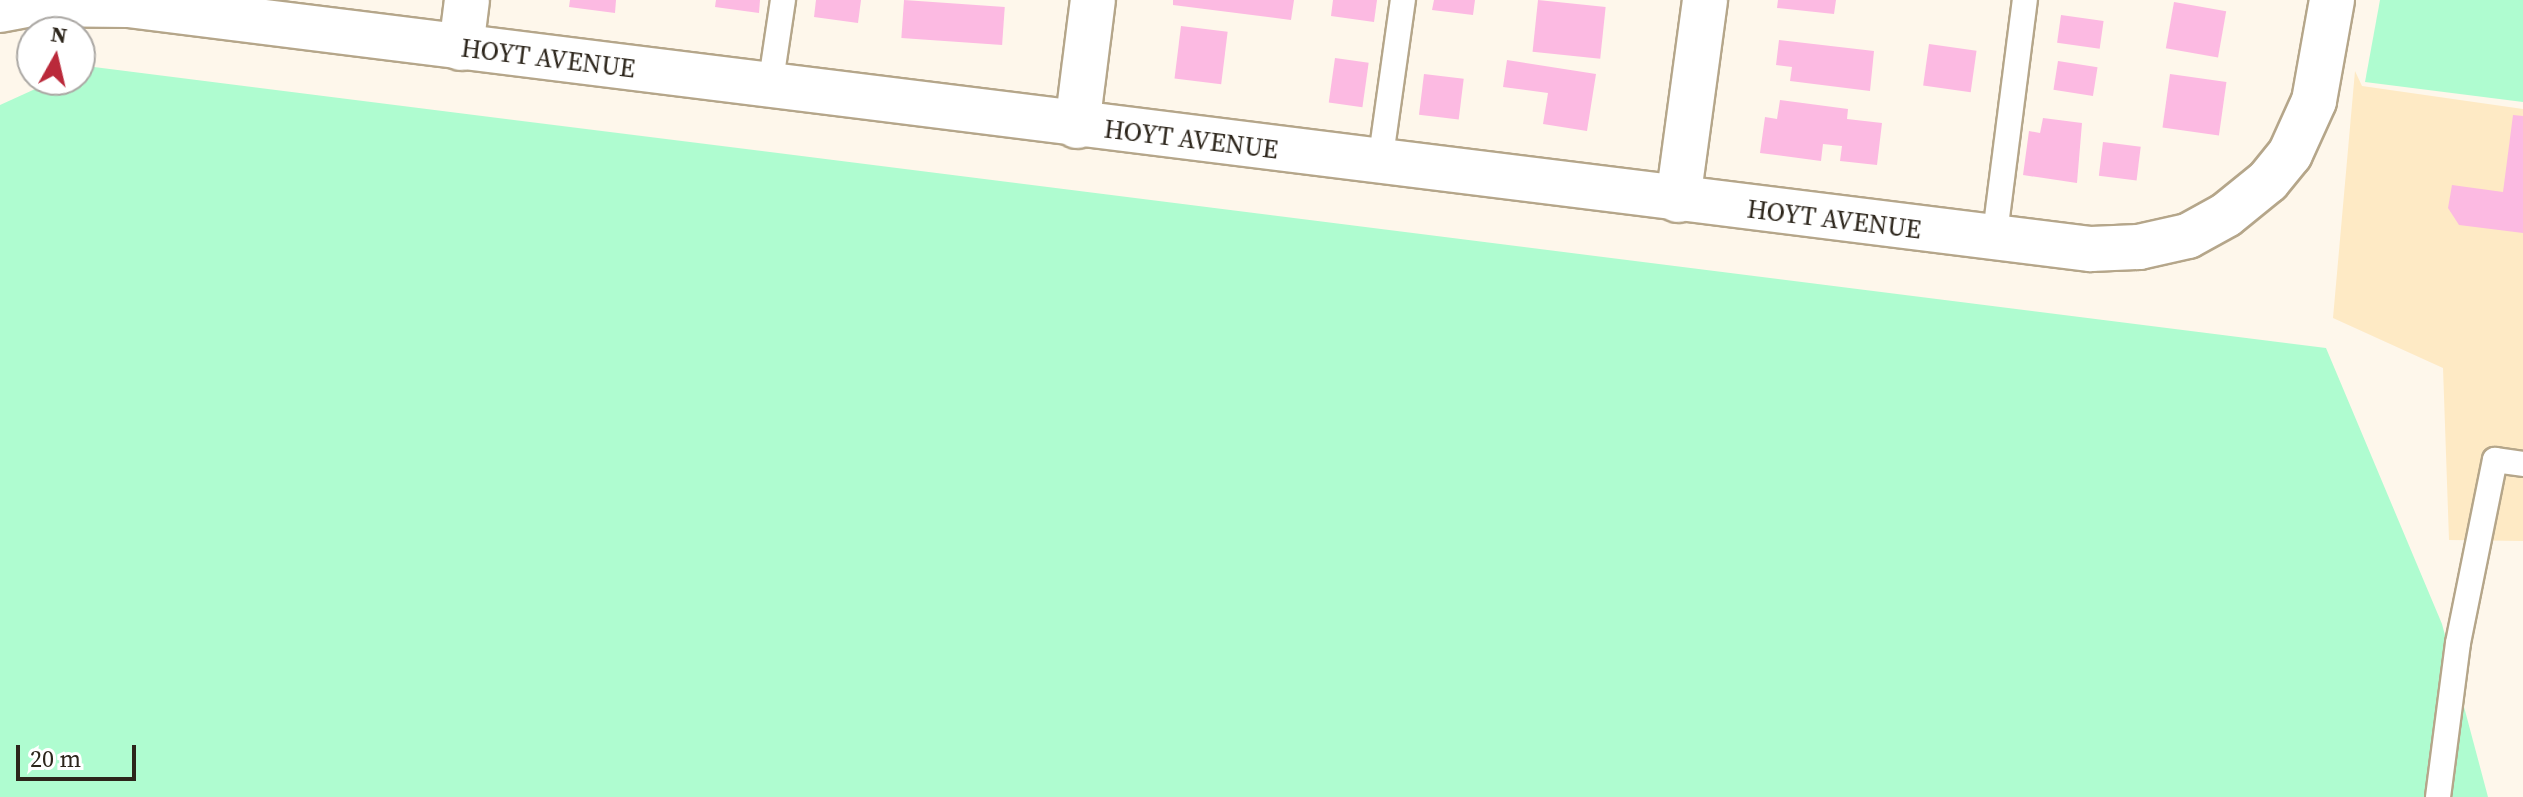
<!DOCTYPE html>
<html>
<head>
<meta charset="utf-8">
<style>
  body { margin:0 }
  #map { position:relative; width:2523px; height:797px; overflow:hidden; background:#fef7eb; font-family:"Source Serif 4",serif }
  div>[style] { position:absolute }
  .built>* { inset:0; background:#feeac5 }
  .green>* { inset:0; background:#affcd0 }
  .building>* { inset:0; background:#fcbae2; transform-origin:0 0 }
  .roads { filter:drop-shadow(2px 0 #b5a68a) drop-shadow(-2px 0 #b5a68a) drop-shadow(0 2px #b5a68a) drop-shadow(0 -2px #b5a68a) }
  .service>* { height:24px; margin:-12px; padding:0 12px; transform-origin:12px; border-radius:12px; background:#fff }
  .minor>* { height:44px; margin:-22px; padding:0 22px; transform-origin:22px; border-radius:22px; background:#fff }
  .secondary>* { height:44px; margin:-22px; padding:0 22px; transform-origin:22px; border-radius:22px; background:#fff }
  span { translate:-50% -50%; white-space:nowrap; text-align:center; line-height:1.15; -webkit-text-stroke:6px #fff; paint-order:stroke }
  .street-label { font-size:26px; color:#2c251b }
  .north { position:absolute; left:16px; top:16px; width:80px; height:80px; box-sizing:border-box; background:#fff; border:2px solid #aba8a4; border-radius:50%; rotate:8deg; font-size:22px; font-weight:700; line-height:32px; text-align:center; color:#2c251b }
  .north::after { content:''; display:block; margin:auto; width:28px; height:36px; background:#ba293a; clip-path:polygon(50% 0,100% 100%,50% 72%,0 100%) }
  .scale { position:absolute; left:16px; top:745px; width:120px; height:36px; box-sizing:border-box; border:4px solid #2c251b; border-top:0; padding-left:10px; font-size:24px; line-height:28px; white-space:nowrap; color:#2c251b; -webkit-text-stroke:6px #fff; paint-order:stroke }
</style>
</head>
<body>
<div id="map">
  <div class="built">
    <div style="clip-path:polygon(2355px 71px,2362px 86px,2523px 109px,2523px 541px,2449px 540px,2443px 368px,2333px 318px)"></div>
  </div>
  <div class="green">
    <div style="clip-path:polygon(2380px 0,2523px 0,2523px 102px,2365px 82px)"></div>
    <div style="clip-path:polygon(86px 66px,2326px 348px,2442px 624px,2488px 797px,0 797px,0 105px,55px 80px,80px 80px,80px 69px)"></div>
  </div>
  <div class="building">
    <div style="clip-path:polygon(570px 0,616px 0,615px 13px,569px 7px)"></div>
    <div style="clip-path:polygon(716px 0,760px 0,759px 13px,715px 7px)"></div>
    <div style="clip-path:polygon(816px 0,861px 0,858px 23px,814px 17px)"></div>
    <div style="left:904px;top:0;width:101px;height:38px;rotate:4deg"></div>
    <div style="clip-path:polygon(1173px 0,1294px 0,1291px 20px,1173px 5px)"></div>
    <div style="clip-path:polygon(1333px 0,1377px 0,1374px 22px,1331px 16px)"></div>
    <div style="clip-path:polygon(1434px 0,1475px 0,1473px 15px,1432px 10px)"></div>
    <div style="left:1538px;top:0;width:68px;height:52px;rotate:6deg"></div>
    <div style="clip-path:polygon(1778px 0,1836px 0,1834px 14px,1777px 8px)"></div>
    <div style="left:2174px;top:2px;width:53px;height:47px;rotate:10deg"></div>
    <div style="left:2061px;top:15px;width:43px;height:28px;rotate:8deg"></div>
    <div style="left:1181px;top:26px;width:47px;height:53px;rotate:7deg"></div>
    <div style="clip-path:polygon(1779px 40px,1874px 51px,1870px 91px,1790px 81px,1792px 67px,1776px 65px)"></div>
    <div style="left:1929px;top:44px;width:48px;height:42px;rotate:8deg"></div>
    <div style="left:1335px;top:58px;width:34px;height:45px;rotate:8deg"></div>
    <div style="clip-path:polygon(1507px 60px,1596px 74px,1587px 131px,1543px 124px,1548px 93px,1503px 87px)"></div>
    <div style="left:2058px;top:61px;width:40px;height:29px;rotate:9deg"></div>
    <div style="left:1424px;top:74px;width:40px;height:41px;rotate:7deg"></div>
    <div style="left:2170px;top:74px;width:57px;height:54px;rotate:8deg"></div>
    <div style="clip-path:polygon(1780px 100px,1848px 109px,1847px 119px,1882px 123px,1877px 165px,1840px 161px,1842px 146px,1823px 144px,1821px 161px,1760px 153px,1765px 117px,1777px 119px)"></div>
    <div style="clip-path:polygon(2513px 115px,2523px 116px,2523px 233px,2459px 225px,2448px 208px,2452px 185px,2503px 192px)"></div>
    <div style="clip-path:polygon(2043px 118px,2082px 123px,2077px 183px,2023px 175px,2029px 131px,2040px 133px)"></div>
    <div style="left:2103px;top:142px;width:38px;height:34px;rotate:7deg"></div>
  </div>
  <div class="roads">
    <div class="service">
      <div style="left:770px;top:87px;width:88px;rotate:-81.5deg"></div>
      <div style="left:1380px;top:163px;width:165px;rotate:-82deg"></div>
      <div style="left:1994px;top:241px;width:243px;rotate:-82.7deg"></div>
      <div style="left:2438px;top:797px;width:155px;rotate:-82.6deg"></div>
      <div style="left:2458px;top:643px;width:187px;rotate:-78.6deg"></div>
      <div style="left:2495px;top:460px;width:28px;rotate:8deg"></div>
    </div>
    <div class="minor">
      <div style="left:461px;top:48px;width:48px;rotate:-82.9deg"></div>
      <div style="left:1077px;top:126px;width:127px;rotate:-82.8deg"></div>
      <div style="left:1678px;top:200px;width:202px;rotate:-82.3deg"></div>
    </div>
    <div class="secondary">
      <div style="left:0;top:10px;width:31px;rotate:-11deg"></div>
      <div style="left:30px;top:4px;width:98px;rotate:0.6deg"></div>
      <div style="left:128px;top:5px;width:1978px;rotate:7.09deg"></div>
      <div style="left:2091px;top:249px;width:48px;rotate:-2.4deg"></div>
      <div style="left:2139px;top:247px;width:50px;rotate:-12.7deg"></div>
      <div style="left:2188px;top:236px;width:43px;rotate:-28.9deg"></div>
      <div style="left:2226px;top:215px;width:54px;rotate:-39deg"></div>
      <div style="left:2268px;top:181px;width:35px;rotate:-51deg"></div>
      <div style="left:2290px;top:154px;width:58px;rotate:-65.6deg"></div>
      <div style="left:2314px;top:101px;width:103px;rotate:-79.9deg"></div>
    </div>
  </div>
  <div class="street-label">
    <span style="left:548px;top:59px;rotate:7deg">HOYT AVENUE</span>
    <span style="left:1191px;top:140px;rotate:7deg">HOYT AVENUE</span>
    <span style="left:1834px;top:220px;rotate:7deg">HOYT AVENUE</span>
  </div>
  <div class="north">N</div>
  <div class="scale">20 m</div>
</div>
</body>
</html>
